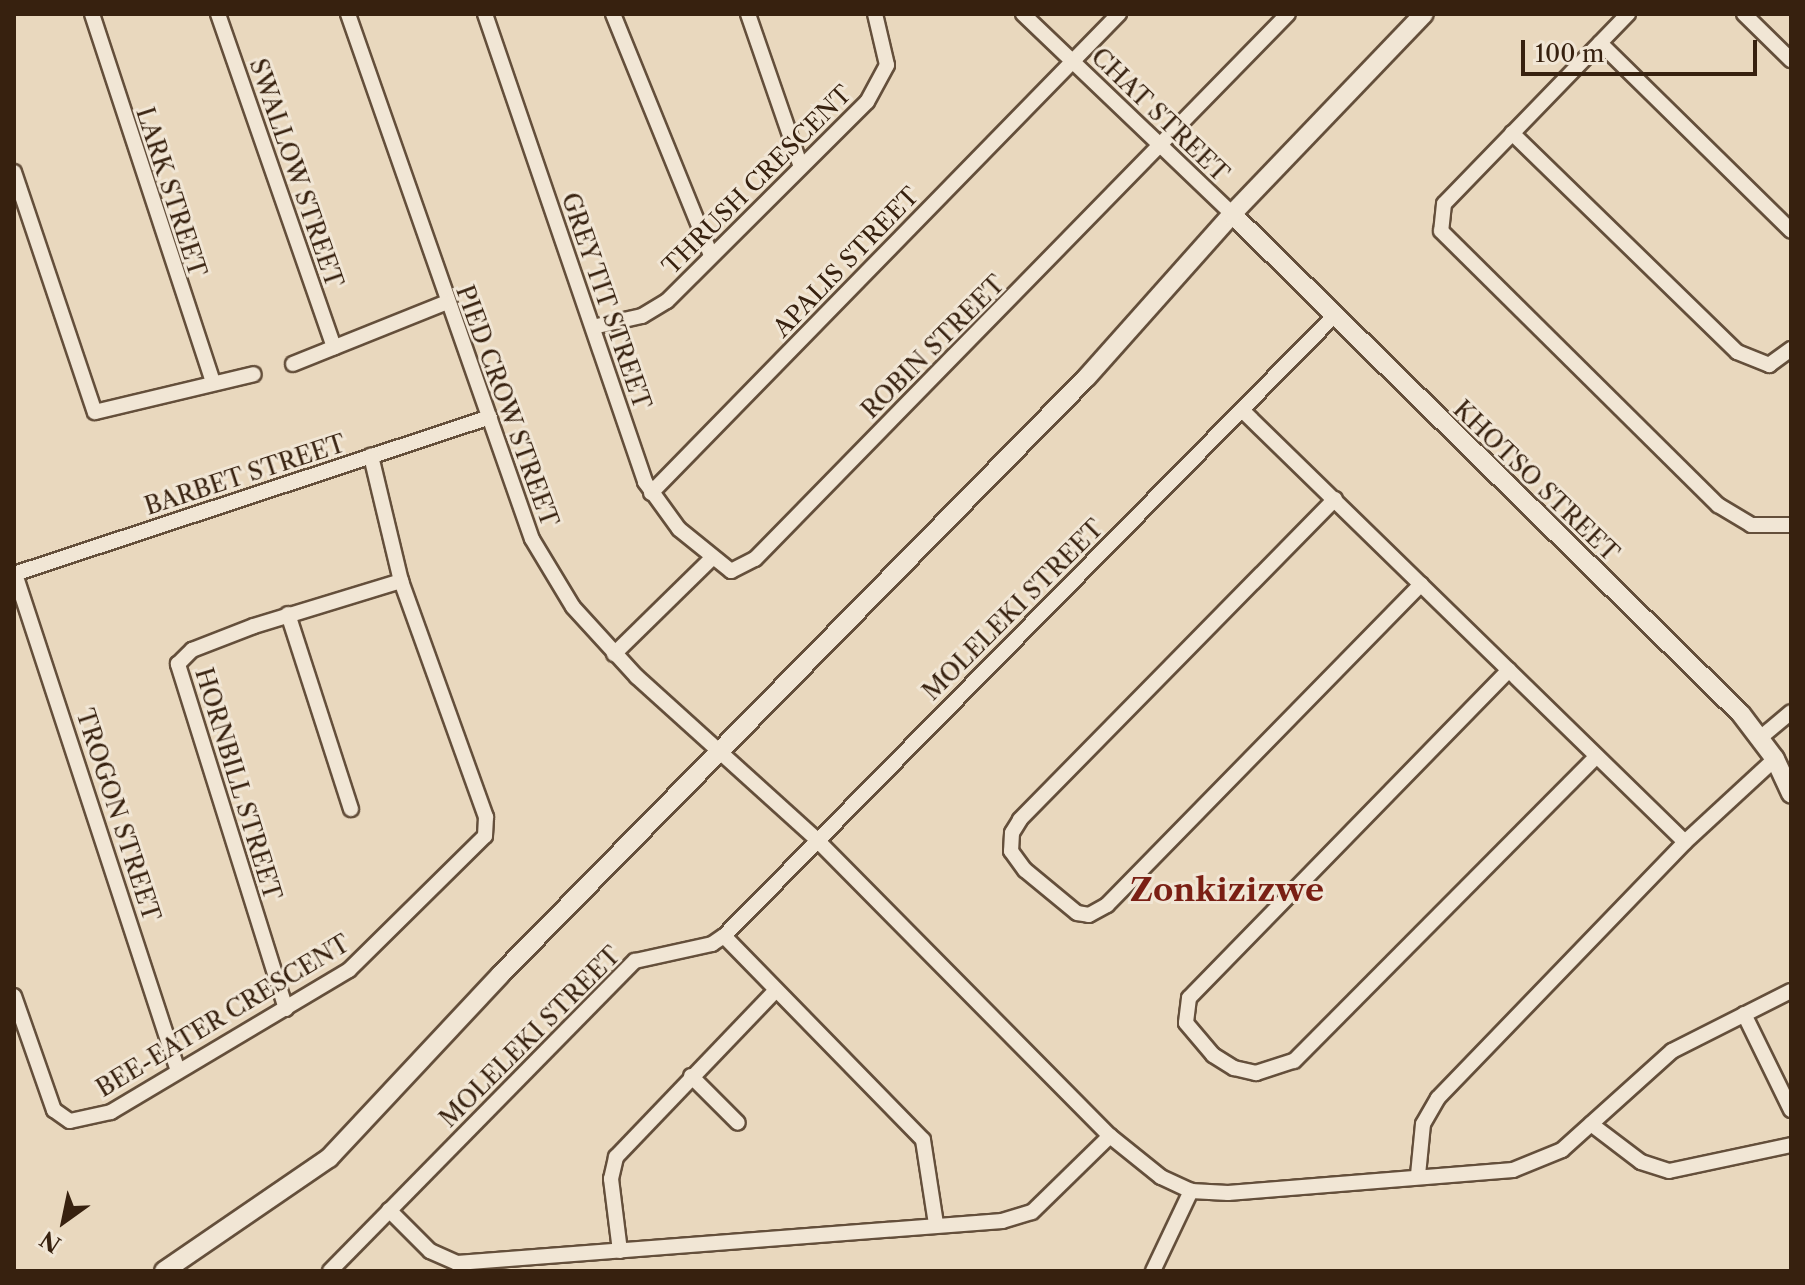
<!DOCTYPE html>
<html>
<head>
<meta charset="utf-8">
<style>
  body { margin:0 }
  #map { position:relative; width:1805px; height:1285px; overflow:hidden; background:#e9d8be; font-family:"Libre Caslon Text",serif }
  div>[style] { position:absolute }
  .roads { filter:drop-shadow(2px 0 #644f3b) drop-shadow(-2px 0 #644f3b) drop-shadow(0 2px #644f3b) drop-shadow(0 -2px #644f3b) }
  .minor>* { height:14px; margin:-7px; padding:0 7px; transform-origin:7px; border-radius:7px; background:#f1e6d5 }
  .tertiary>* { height:18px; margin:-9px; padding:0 9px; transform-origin:9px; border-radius:9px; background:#f1e6d5 }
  span { translate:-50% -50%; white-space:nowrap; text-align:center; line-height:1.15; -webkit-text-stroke:6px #f1e6d5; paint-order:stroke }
  .street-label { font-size:24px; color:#37210f }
  .district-label { font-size:32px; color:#7a1f14; font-weight:700 }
  .frame { position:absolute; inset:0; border:16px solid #37210f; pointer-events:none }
  .north { position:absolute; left:24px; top:1181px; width:80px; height:80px; -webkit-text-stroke:6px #f1e6d5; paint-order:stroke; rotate:213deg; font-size:22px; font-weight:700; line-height:32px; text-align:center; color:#37210f }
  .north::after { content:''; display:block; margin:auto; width:28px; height:36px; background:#37210f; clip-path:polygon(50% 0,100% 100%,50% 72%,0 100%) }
  .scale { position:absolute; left:1521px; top:40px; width:236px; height:36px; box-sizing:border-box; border:4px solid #37210f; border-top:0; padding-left:10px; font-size:24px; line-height:28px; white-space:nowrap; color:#37210f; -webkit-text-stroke:6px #f1e6d5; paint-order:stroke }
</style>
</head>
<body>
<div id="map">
  <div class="roads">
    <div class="minor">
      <div style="left:92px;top:14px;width:388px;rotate:71.8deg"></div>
      <div style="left:218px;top:14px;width:353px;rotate:70.8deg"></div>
      <div style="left:348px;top:14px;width:556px;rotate:70.69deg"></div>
      <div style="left:532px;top:539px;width:79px;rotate:58.9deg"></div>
      <div style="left:573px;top:607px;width:95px;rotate:47.6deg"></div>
      <div style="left:637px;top:677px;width:240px;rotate:42.1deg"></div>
      <div style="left:815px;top:838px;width:419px;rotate:45.3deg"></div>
      <div style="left:1110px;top:1136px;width:65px;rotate:38.8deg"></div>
      <div style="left:1161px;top:1177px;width:33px;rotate:25deg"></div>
      <div style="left:1191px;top:1191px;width:37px;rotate:3deg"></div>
      <div style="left:1228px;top:1193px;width:286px;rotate:-4.6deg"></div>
      <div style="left:1513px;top:1170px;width:53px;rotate:-22.2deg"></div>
      <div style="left:1562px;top:1150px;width:148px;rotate:-42deg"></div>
      <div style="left:1672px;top:1051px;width:133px;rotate:-26.8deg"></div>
      <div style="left:485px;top:14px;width:495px;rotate:71.1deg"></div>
      <div style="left:645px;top:482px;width:58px;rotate:54.1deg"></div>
      <div style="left:679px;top:529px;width:67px;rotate:38.9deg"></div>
      <div style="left:731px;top:571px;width:27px;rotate:-27deg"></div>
      <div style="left:755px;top:559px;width:762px;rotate:-45.64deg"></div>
      <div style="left:613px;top:14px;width:260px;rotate:67.9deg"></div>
      <div style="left:748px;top:14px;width:159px;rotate:70.9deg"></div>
      <div style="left:1023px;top:14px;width:289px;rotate:43.7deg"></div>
      <div style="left:1628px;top:14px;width:264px;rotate:134.1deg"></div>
      <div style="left:1444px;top:204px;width:27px;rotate:96deg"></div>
      <div style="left:1441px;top:231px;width:390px;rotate:44.7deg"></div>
      <div style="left:1718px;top:505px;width:39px;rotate:31deg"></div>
      <div style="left:1751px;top:525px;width:40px"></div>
      <div style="left:1744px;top:14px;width:66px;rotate:44.4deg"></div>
      <div style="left:1600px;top:43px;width:268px;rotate:44.5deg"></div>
      <div style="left:1512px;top:133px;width:314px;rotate:44.2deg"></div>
      <div style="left:1737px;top:352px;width:35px;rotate:22deg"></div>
      <div style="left:1769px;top:365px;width:27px;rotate:-36deg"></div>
      <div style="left:14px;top:172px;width:253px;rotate:71.4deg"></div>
      <div style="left:95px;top:412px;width:163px;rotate:-13.4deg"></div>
      <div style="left:593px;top:327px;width:50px;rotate:-12.7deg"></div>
      <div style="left:642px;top:316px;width:29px;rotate:-31deg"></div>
      <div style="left:667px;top:301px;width:282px;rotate:-44.9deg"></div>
      <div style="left:867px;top:102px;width:42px;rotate:-61.6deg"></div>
      <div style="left:887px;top:65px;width:52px;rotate:-103.2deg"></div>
      <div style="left:293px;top:364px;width:164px;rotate:-21.9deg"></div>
      <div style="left:1243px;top:411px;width:617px;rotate:44.28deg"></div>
      <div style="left:651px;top:493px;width:670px;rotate:-45.67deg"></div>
      <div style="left:1335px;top:499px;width:450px;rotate:134.5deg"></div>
      <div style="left:1020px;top:820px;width:15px;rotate:122deg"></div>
      <div style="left:1012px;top:833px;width:18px;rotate:93deg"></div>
      <div style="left:1011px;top:851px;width:24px;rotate:54deg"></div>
      <div style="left:1025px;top:870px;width:67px;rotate:39.6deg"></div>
      <div style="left:1077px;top:913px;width:12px;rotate:9deg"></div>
      <div style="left:1089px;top:915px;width:21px;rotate:-29deg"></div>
      <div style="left:1107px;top:905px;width:449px;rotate:-45.6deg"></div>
      <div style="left:14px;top:574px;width:501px;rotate:-18.25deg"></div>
      <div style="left:15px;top:574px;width:523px;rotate:71.84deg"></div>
      <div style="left:288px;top:614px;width:205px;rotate:72.1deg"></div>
      <div style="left:614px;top:654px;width:136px;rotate:-44.4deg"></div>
      <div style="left:1509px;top:670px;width:458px;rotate:134.3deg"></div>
      <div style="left:1189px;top:998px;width:25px;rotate:97deg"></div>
      <div style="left:1186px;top:1023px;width:42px;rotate:49.8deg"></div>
      <div style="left:1213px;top:1055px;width:25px;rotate:32deg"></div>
      <div style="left:1234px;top:1068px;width:23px;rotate:13deg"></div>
      <div style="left:1256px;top:1073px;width:40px;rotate:-18deg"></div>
      <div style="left:1294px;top:1061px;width:429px;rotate:-45.2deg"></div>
      <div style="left:1760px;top:738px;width:40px;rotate:-40deg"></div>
      <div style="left:724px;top:936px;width:285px;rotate:45.7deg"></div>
      <div style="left:923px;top:1140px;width:85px;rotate:81.2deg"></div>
      <div style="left:14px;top:996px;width:121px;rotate:70.7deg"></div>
      <div style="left:54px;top:1110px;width:19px;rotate:35deg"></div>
      <div style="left:70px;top:1121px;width:42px;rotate:-12.4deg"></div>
      <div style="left:111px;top:1112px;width:277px;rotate:-30.8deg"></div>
      <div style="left:349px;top:970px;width:191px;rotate:-44.6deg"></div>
      <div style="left:485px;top:836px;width:19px;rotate:-87deg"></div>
      <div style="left:486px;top:817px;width:251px;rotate:-109.8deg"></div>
      <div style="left:401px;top:581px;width:129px;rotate:-103.5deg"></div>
      <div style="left:286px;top:1009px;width:362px;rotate:-107.4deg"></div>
      <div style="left:178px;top:664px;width:20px;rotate:-45deg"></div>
      <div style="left:192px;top:650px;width:66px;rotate:-21.2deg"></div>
      <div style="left:254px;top:626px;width:154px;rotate:-17deg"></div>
      <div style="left:1744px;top:1014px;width:107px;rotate:63.9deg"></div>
      <div style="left:691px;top:1076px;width:66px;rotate:45deg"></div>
      <div style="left:1591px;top:1124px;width:63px;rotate:37.2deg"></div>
      <div style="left:1641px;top:1162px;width:29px;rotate:18deg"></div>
      <div style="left:1669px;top:1171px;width:125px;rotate:-12deg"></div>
      <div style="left:1418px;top:1175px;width:51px;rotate:-84.4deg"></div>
      <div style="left:1423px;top:1124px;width:30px;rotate:-60deg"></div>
      <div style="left:1438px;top:1098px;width:356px;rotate:-46deg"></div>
      <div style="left:1685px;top:842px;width:122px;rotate:-42.7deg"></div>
      <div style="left:389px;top:1210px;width:58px;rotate:45deg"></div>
      <div style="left:430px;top:1251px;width:30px;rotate:24deg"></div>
      <div style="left:457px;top:1263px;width:547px;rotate:-4.41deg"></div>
      <div style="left:1002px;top:1221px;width:31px;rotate:-17deg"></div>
      <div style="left:1032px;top:1212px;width:109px;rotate:-44.3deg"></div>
      <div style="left:620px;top:1251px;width:73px;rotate:-97.1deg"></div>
      <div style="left:611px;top:1179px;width:23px;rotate:-77deg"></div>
      <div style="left:616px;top:1157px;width:230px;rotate:-46.2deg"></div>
      <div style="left:330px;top:1271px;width:435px;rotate:-45.5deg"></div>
      <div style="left:635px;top:961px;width:79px;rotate:-12.4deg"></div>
      <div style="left:712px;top:944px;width:14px;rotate:-34deg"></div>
      <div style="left:724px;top:936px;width:871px;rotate:-45.47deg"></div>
      <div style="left:1153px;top:1271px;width:89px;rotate:-64.6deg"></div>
    </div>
    <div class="tertiary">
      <div style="left:1232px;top:214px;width:713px;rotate:44.49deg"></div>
      <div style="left:1741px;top:714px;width:56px;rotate:52.9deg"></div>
      <div style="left:1775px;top:759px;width:38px;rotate:65deg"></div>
      <div style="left:164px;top:1271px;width:200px;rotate:-34.4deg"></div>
      <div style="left:329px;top:1158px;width:250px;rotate:-46.9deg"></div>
      <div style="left:500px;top:975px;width:838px;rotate:-45.53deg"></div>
      <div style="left:1087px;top:377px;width:218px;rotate:-48.3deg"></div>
      <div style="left:1232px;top:214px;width:277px;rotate:-46.2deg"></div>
    </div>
  </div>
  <div class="street-label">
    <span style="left:1160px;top:115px;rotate:44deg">CHAT STREET</span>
    <span style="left:296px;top:173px;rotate:71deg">SWALLOW STREET</span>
    <span style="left:757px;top:180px;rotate:-45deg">THRUSH CRESCENT</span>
    <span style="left:171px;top:192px;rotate:72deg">LARK STREET</span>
    <span style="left:846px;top:262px;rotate:-46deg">APALIS STREET</span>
    <span style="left:606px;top:301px;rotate:71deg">GREY TIT STREET</span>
    <span style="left:933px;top:347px;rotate:-45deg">ROBIN STREET</span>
    <span style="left:507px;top:406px;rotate:70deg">PIED CROW STREET</span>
    <span style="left:245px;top:475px;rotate:-18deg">BARBET STREET</span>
    <span style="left:1536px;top:481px;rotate:44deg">KHOTSO STREET</span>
    <span style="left:1013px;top:610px;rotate:-45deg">MOLELEKI STREET</span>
    <span style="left:238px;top:784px;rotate:73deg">HORNBILL STREET</span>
    <span style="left:118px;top:815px;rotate:72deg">TROGON STREET</span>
    <span style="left:223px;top:1016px;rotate:-31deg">BEE-EATER CRESCENT</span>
    <span style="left:530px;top:1037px;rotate:-45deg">MOLELEKI STREET</span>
  </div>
  <div class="district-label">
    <span style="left:1227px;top:890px">Zonkizizwe</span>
  </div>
  <div class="frame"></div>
  <div class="north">N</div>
  <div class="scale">100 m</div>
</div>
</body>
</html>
